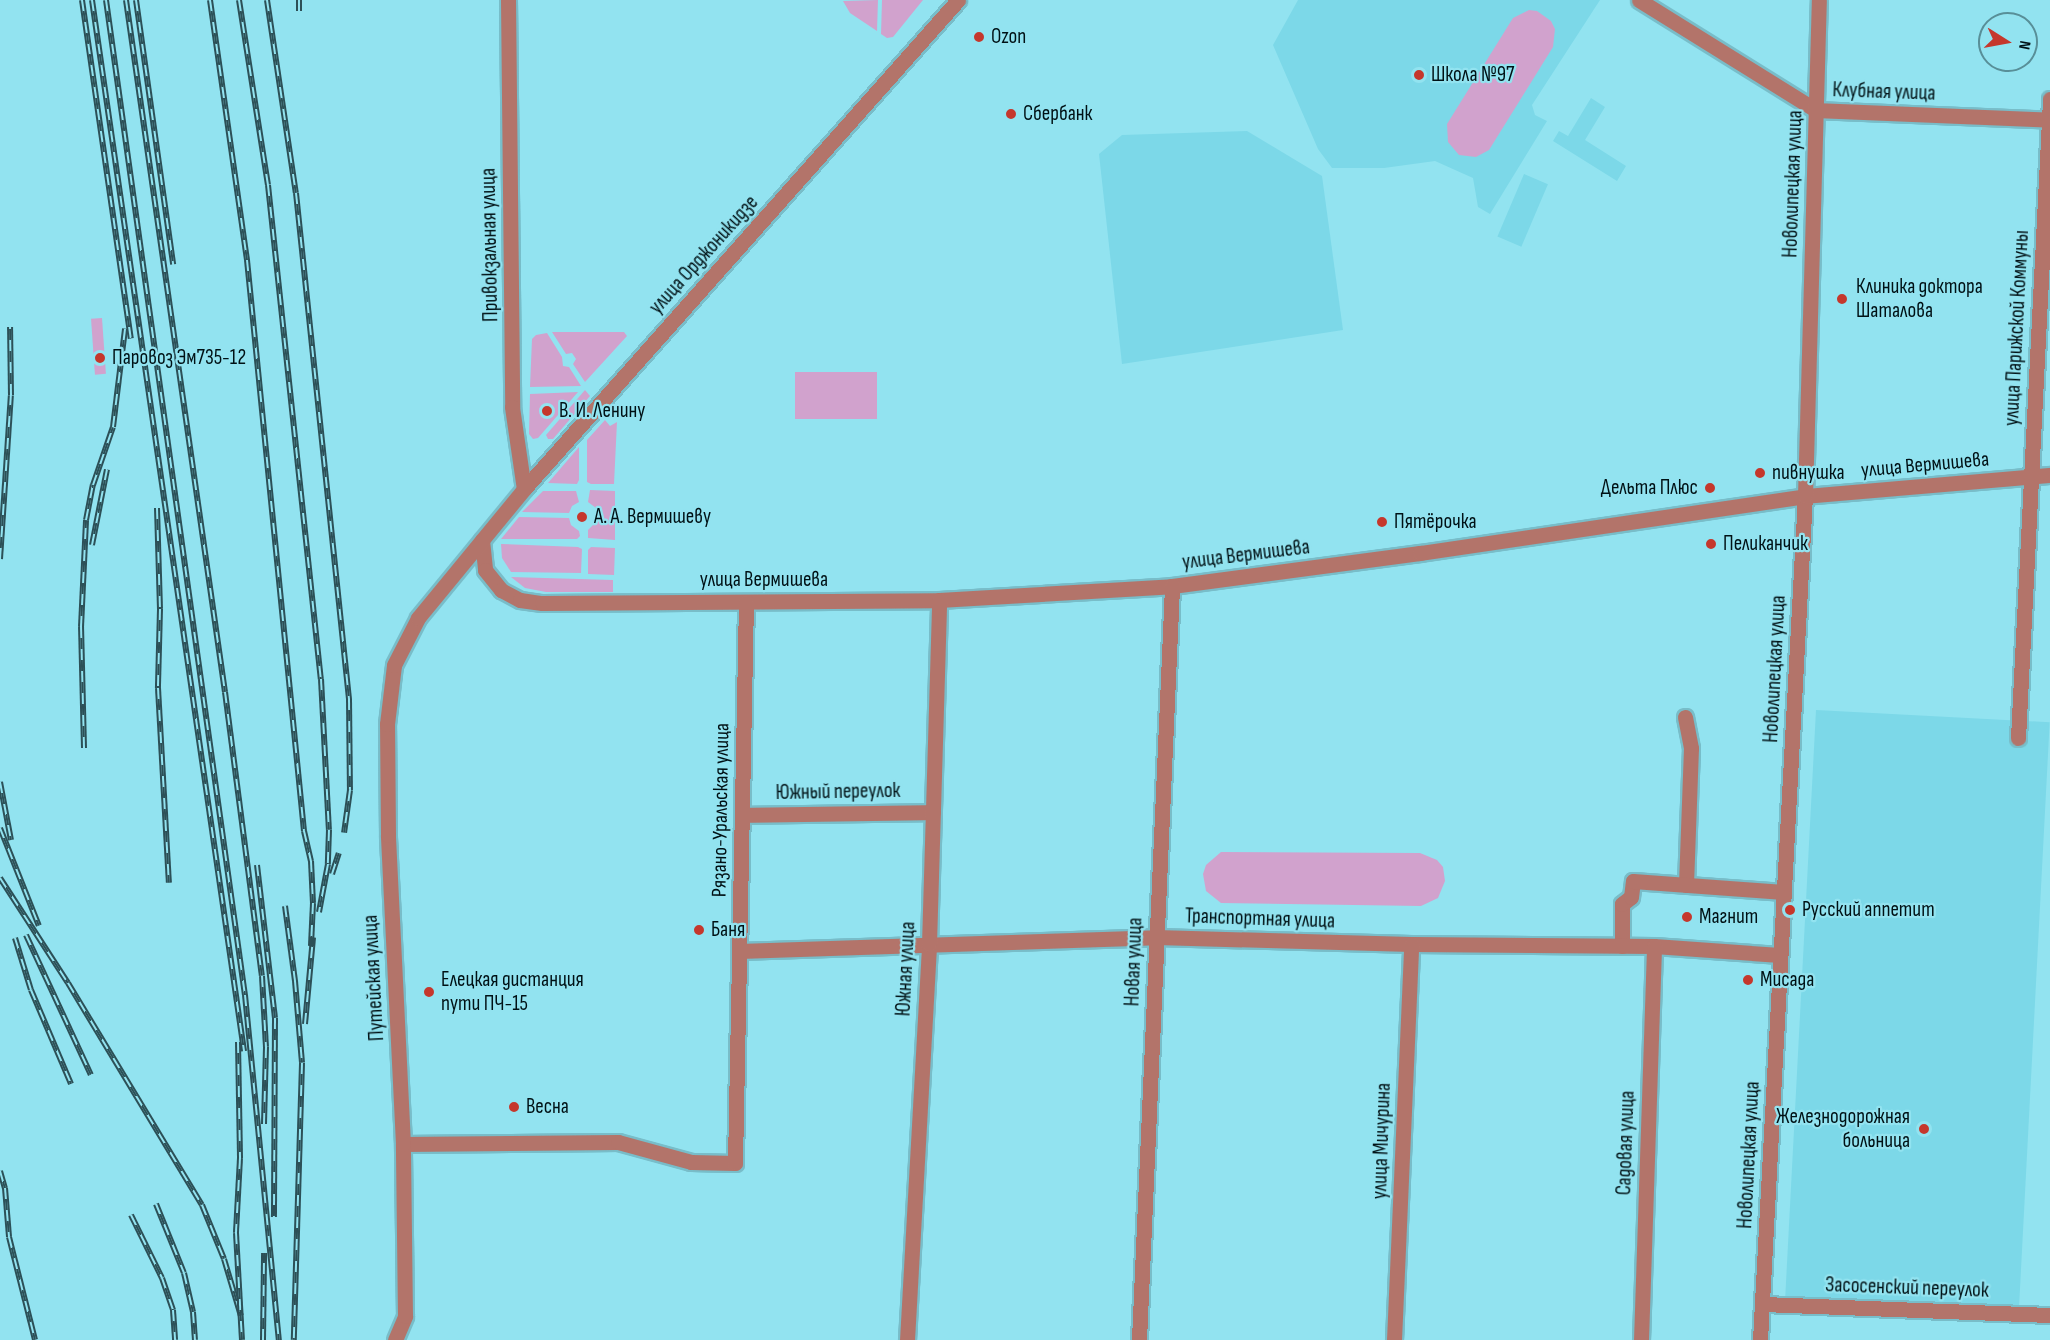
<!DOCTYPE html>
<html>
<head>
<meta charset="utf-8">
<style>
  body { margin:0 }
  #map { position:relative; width:2050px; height:1340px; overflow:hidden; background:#92e3f0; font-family:"Sofia Sans Condensed",sans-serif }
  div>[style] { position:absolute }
  .built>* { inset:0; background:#7cd8e8; transform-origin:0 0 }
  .green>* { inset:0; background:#d1a2cd; transform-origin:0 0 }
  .roads { filter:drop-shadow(2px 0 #78bdc9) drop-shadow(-2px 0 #78bdc9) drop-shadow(0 2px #78bdc9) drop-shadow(0 -2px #78bdc9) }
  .minor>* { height:15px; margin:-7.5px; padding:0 7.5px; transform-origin:7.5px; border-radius:7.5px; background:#b3746a }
  .rail>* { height:6px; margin-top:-3px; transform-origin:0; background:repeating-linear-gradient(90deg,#92e3f0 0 11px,#2c5057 0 22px); box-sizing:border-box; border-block:2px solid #2c5057 }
  .dots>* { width:16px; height:16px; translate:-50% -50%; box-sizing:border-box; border:3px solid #92e3f0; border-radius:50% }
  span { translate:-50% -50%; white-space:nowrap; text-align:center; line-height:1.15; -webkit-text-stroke:4.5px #92e3f0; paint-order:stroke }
  .poi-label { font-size:21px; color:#001115 }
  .left { translate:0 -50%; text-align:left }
  .right { translate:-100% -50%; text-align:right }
  .street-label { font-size:21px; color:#001115 }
  .north { position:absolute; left:1978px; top:12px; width:60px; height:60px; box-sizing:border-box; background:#92e3f0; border:2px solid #588f98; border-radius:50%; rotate:101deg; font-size:16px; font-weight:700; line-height:24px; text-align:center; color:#001115 }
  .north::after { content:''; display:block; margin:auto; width:21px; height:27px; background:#c5372c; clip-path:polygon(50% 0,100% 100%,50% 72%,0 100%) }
</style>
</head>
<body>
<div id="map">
  <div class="built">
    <div style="clip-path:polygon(1298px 0,1600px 0,1532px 105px,1535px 115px,1547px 121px,1490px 214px,1478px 207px,1473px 178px,1435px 161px,1384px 168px,1332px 168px,1318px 149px,1273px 45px)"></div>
    <div style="clip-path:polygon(1591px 98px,1605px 107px,1585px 140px,1626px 166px,1617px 181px,1553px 141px,1559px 131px,1568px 136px)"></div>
    <div style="clip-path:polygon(1247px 131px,1322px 176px,1343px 330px,1122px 364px,1099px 154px,1122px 135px)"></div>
    <div style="left:1524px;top:174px;width:26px;height:68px;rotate:23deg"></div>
    <div style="left:1816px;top:710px;width:234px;height:590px;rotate:3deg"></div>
  </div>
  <div class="green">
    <div style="clip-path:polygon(878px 0,877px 31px,850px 13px,843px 1px)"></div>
    <div style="clip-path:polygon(882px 0,923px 0,893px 37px,887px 38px,881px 34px)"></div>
    <div style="clip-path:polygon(1529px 10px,1537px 11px,1551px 21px,1555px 29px,1553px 47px,1489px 150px,1476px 157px,1459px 155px,1448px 142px,1447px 124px,1513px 18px)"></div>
    <div style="left:102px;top:318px;width:56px;height:11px;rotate:86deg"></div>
    <div style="clip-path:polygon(552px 332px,624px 332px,627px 336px,585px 382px,573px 364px,576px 359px,572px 353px,566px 354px)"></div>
    <div style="clip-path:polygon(547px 333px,562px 357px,563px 366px,569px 367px,581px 386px,530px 387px,532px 339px,536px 335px)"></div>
    <div style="left:795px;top:372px;width:82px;height:47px"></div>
    <div style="clip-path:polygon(585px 390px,590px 396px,553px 439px,548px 439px,546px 435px)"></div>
    <div style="clip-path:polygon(578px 392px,538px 438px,533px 439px,529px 434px,530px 394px)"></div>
    <div style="clip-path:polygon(605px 420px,610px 426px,617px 422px,614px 484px,591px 484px,587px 482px,587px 440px)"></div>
    <div style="clip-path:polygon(579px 447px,579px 480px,577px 484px,548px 483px)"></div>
    <div style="clip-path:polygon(590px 490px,615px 491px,615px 540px,588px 538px,588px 530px,596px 522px,596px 508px,588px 502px)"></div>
    <div style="clip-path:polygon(543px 491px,576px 491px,579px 502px,572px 506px,569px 513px,522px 512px)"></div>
    <div style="clip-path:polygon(519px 517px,569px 518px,571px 525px,579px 531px,580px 536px,577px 539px,501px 539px)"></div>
    <div style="clip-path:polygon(501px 544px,578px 547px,582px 549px,581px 573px,511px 572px,502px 558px)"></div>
    <div style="clip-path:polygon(591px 547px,615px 548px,614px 575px,588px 574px,588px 550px)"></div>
    <div style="clip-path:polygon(511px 577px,613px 580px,613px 592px,546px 592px,525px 588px)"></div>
    <div style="clip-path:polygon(1221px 852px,1420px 853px,1437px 860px,1443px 867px,1445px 881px,1438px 898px,1421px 906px,1221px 903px,1206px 891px,1203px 874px,1206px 865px)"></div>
  </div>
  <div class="roads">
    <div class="minor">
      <div style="left:508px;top:0;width:407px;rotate:89.4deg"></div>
      <div style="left:512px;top:407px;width:83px;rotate:81.7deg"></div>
      <div style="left:1639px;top:0;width:208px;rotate:31.9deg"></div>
      <div style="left:1816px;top:110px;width:234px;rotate:2.4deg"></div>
      <div style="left:482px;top:540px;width:30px;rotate:84deg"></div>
      <div style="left:485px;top:570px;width:26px;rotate:51deg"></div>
      <div style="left:501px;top:590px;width:21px;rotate:28deg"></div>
      <div style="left:520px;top:600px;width:22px;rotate:8deg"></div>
      <div style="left:542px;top:603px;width:397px;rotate:-0.4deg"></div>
      <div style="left:939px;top:600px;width:233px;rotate:-3.4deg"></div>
      <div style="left:1172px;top:586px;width:250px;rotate:-7.6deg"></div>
      <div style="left:1420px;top:553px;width:389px;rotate:-8.4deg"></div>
      <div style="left:1805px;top:496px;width:246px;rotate:-4.9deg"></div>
      <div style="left:1685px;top:717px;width:32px;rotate:79deg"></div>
      <div style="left:1691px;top:748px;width:137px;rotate:92.1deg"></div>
      <div style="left:2018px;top:738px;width:640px;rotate:-87.13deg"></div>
      <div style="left:743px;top:815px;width:190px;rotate:-0.9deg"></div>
      <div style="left:1622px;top:946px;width:42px;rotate:-90deg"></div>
      <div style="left:1622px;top:904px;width:11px;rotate:-38deg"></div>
      <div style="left:1631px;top:897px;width:16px;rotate:-83deg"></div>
      <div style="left:1633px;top:881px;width:151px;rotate:4.2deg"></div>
      <div style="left:739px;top:951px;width:417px;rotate:-1.9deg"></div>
      <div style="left:1156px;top:937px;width:255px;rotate:1.6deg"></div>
      <div style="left:1411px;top:944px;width:243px;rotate:0.5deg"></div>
      <div style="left:1654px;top:946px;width:126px;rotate:4.1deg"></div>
      <div style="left:403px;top:1144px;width:215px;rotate:-0.5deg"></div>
      <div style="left:618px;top:1142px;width:76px;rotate:15.3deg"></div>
      <div style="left:691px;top:1162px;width:44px;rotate:1.3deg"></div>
      <div style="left:735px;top:1163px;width:561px;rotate:-88.88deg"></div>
      <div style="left:1763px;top:1304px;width:287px;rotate:2.2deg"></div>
      <div style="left:395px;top:1340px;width:26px;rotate:-67deg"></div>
      <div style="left:405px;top:1316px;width:172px;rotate:-90.7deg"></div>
      <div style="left:403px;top:1144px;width:309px;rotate:-92.8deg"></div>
      <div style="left:388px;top:835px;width:111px;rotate:-90.5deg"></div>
      <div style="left:387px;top:724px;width:59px;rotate:-83.2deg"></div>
      <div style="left:394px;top:665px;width:53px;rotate:-62.9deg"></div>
      <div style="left:418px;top:618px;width:167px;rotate:-50.6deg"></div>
      <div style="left:524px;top:489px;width:654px;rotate:-48.41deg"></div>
      <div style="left:907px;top:1340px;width:397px;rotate:-86.8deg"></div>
      <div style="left:929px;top:944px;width:344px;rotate:-88.3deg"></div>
      <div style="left:1139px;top:1340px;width:755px;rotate:-87.49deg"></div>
      <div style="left:1394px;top:1340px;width:396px;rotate:-87.5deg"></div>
      <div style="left:1641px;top:1340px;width:394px;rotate:-88.1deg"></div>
      <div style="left:1760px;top:1340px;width:845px;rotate:-86.95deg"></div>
      <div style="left:1805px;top:496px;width:496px;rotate:-88.4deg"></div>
    </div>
  </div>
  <div class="rail">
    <div style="left:82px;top:0;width:342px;rotate:81.8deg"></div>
    <div style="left:92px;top:0;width:1062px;rotate:81.77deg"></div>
    <div style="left:106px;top:0;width:1005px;rotate:82.05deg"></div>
    <div style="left:245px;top:995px;width:347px;rotate:84.4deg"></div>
    <div style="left:126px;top:0;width:699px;rotate:81.86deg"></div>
    <div style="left:225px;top:692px;width:286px;rotate:82.6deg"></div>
    <div style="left:262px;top:976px;width:71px;rotate:86.8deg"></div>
    <div style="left:266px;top:1047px;width:77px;rotate:91.5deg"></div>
    <div style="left:136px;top:0;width:267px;rotate:82deg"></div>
    <div style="left:210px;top:0;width:263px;rotate:81.9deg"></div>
    <div style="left:247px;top:260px;width:574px;rotate:84.3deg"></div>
    <div style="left:304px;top:831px;width:31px;rotate:77deg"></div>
    <div style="left:311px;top:861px;width:42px;rotate:87.3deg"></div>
    <div style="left:313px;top:903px;width:43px;rotate:92.7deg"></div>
    <div style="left:239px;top:0;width:187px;rotate:81.1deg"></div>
    <div style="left:268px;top:185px;width:497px;rotate:83.9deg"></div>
    <div style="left:321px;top:679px;width:151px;rotate:87deg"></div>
    <div style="left:329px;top:830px;width:34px;rotate:92deg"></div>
    <div style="left:328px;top:864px;width:49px;rotate:100.6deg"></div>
    <div style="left:267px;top:0;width:195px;rotate:81.5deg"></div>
    <div style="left:296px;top:193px;width:509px;rotate:84.02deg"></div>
    <div style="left:349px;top:699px;width:91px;rotate:89.4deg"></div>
    <div style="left:350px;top:790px;width:43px;rotate:97.9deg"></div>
    <div style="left:299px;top:11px;width:11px;rotate:-90deg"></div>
    <div style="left:157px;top:508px;width:101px;rotate:88.3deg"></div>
    <div style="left:160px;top:609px;width:79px;rotate:91.5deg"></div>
    <div style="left:158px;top:688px;width:195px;rotate:86.8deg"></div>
    <div style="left:92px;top:545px;width:77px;rotate:-78.8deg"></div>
    <div style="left:0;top:559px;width:164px;rotate:-86.2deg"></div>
    <div style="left:11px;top:395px;width:68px;rotate:-90.8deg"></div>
    <div style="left:84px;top:748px;width:121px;rotate:-91.4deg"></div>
    <div style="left:81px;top:627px;width:107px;rotate:-87.3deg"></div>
    <div style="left:86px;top:520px;width:36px;rotate:-79deg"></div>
    <div style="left:93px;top:485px;width:61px;rotate:-71deg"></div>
    <div style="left:113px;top:427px;width:99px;rotate:-83deg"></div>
    <div style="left:0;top:782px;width:59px;rotate:79.3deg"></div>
    <div style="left:0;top:828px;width:105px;rotate:68.3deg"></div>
    <div style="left:257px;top:865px;width:154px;rotate:83.3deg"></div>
    <div style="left:275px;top:1018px;width:199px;rotate:90.3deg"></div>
    <div style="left:332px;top:874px;width:22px;rotate:-72deg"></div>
    <div style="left:0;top:878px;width:125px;rotate:57.1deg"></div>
    <div style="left:68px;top:983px;width:259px;rotate:58.9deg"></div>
    <div style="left:202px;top:1205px;width:58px;rotate:67.8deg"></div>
    <div style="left:224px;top:1259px;width:59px;rotate:73.4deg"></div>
    <div style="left:285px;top:906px;width:76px;rotate:82.4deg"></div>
    <div style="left:295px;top:981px;width:82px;rotate:85.1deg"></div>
    <div style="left:302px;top:1063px;width:277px;rotate:91.7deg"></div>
    <div style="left:26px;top:935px;width:154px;rotate:65.1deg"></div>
    <div style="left:15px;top:938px;width:54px;rotate:72.9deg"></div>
    <div style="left:31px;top:990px;width:102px;rotate:66.9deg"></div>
    <div style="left:305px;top:1024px;width:87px;rotate:-84.7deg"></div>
    <div style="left:238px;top:1042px;width:116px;rotate:89deg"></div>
    <div style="left:240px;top:1158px;width:75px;rotate:93.1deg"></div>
    <div style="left:236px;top:1233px;width:107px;rotate:86.8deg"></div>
    <div style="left:0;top:1171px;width:18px;rotate:74deg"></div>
    <div style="left:5px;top:1188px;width:49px;rotate:85.3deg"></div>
    <div style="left:9px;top:1237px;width:106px;rotate:75.8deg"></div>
    <div style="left:156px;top:1204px;width:74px;rotate:67.9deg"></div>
    <div style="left:184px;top:1273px;width:40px;rotate:77deg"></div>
    <div style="left:193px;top:1312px;width:28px;rotate:86deg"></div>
    <div style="left:131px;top:1215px;width:70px;rotate:63.8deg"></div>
    <div style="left:162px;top:1278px;width:34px;rotate:71deg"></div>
    <div style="left:173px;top:1310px;width:30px;rotate:86deg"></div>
    <div style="left:263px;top:1340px;width:87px;rotate:-89.3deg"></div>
  </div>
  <div class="dots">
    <div style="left:979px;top:37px;background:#c5372c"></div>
    <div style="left:1419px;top:75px;background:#c5372c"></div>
    <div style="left:1011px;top:114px;background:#c5372c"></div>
    <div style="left:1842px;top:299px;background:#c5372c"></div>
    <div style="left:100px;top:358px;background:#c5372c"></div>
    <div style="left:547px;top:411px;background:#c5372c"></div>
    <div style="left:1760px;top:473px;background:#c5372c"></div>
    <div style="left:1710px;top:488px;background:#c5372c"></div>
    <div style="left:582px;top:517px;background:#c5372c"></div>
    <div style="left:1382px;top:522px;background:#c5372c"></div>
    <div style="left:1711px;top:544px;background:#c5372c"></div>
    <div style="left:1790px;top:910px;background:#c5372c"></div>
    <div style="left:1687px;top:917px;background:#c5372c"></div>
    <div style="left:699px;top:930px;background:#c5372c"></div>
    <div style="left:1748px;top:980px;background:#c5372c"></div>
    <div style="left:429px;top:992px;background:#c5372c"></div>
    <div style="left:514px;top:1107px;background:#c5372c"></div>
    <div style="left:1924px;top:1129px;background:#c5372c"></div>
  </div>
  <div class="poi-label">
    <span class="left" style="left:991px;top:37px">Ozon</span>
    <span class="left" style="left:1431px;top:75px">Школа №97</span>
    <span class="left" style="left:1023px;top:114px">Сбербанк</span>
    <span class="left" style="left:1856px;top:299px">Клиника доктора<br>Шаталова</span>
    <span class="left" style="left:112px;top:358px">Паровоз Эм735-12</span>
    <span class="left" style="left:559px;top:411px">В. И. Ленину</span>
    <span class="left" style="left:1772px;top:473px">пивнушка</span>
    <span class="right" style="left:1698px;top:488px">Дельта Плюс</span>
    <span class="left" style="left:594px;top:517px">А. А. Вермишеву</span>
    <span class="left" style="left:1394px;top:522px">Пятёрочка</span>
    <span class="left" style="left:1723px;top:544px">Пеликанчик</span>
    <span class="left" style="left:1802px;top:910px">Русский аппетит</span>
    <span class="left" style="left:1699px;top:917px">Магнит</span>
    <span class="left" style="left:711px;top:930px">Баня</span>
    <span class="left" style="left:441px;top:992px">Елецкая дистанция<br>пути ПЧ-15</span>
    <span class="left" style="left:1760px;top:980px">Мисада</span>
    <span class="left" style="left:526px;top:1107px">Весна</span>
    <span class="right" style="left:1910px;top:1129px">Железнодорожная<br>больница</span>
  </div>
  <div class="street-label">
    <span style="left:1884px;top:92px;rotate:2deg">Клубная улица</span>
    <span style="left:1793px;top:184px;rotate:-88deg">Новолипецкая улица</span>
    <span style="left:490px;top:245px;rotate:-91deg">Привокзальная улица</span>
    <span style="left:704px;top:255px;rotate:-48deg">улица Орджоникидзе</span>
    <span style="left:2017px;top:328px;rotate:-87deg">улица Парижской Коммуны</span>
    <span style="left:1925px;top:465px;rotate:-5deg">улица Вермишева</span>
    <span style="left:1246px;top:555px;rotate:-7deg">улица Вермишева</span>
    <span style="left:764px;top:580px">улица Вермишева</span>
    <span style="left:1775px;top:669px;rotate:-87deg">Новолипецкая улица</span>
    <span style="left:838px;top:792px;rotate:-1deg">Южный переулок</span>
    <span style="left:721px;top:810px;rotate:-89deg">Рязано-Уральская улица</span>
    <span style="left:1260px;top:919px;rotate:2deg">Транспортная улица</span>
    <span style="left:1134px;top:962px;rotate:-88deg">Новая улица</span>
    <span style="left:906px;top:969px;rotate:-87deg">Южная улица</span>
    <span style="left:374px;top:978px;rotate:-93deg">Путейская улица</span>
    <span style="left:1382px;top:1141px;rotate:-88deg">улица Мичурина</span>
    <span style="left:1626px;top:1143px;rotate:-88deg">Садовая улица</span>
    <span style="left:1749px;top:1155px;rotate:-87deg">Новолипецкая улица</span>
    <span style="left:1907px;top:1288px;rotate:2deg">Засосенский переулок</span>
  </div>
  <div class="north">N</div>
</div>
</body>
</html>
